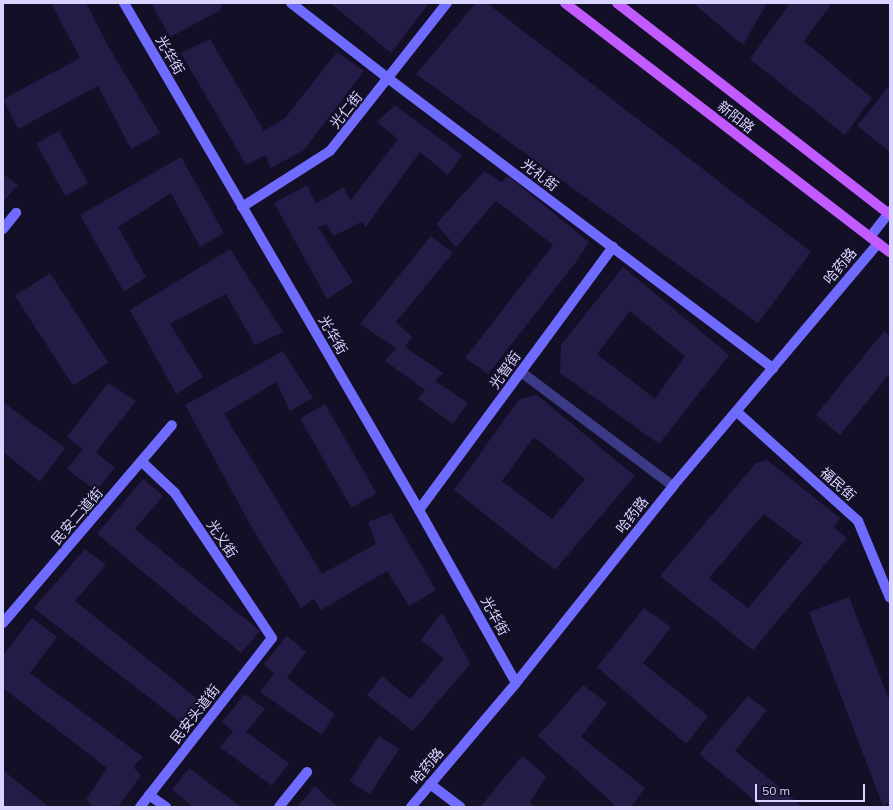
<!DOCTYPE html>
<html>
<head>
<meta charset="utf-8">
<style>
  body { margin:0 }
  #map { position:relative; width:893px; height:810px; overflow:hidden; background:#130f26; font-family:Mulish,"Noto Sans SC",sans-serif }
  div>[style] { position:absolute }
  .building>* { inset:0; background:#241b47; transform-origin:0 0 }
  .street>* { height:10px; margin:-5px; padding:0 5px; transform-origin:5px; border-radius:5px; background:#3d3a85 }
  .secondary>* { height:10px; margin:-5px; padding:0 5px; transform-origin:5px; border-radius:5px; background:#6f6bff }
  .primary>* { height:10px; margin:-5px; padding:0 5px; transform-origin:5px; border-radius:5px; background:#c25bff }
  span { translate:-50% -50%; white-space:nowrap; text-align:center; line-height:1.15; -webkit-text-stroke:4px #130f26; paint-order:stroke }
  .street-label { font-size:14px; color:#d9d4ff }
  .frame { position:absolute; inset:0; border:4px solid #d9d4ff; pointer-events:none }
  .scale { position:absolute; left:755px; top:784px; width:110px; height:18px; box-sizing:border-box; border:2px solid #d9d4ff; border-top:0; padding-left:5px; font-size:12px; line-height:14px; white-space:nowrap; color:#d9d4ff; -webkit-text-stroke:3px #130f26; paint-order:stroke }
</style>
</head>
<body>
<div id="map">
  <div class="building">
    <div style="clip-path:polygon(51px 3px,86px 3px,107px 44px,160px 133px,131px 149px,98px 86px,18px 129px,3px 99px,80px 58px)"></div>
    <div style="clip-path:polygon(151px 3px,224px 3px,219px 11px,170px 37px)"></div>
    <div style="clip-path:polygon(330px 3px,429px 3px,391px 53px)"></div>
    <div style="clip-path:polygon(476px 3px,487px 3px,811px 252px,758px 323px,416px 74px)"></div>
    <div style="clip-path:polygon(693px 3px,767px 3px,743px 45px)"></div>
    <div style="clip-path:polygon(790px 3px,832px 3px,804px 41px,872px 98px,845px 135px,750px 59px)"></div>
    <div style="clip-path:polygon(210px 39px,264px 131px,285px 118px,337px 52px,364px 71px,303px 151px,270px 168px,266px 155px,246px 165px,181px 53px)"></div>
    <div style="clip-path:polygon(890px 85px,890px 152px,857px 126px)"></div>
    <div style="clip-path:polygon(395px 105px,462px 155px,448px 175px,420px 152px,365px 228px,363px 221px,334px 236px,326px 224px,318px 227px,353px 282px,327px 299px,274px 203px,307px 185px,316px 204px,343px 187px,351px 200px,398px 139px,377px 122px)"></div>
    <div style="left:59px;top:131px;width:60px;height:26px;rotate:61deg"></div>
    <div style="clip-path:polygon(181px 157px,224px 233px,200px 247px,171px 193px,118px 227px,146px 277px,124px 292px,80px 215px)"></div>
    <div style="clip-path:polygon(484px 171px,501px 182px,508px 176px,589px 242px,576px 262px,488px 374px,465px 358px,553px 245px,496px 201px,456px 247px,436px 224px)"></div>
    <div style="clip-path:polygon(3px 174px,18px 185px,3px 202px)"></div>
    <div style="clip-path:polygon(431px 236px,453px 253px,396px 322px,412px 337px,405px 347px,443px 373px,435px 381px,468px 403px,453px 424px,418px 399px,425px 390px,385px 361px,396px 348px,360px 324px)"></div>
    <div style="clip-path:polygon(230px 249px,283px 332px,255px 345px,226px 294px,170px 324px,203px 377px,176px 394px,130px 310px)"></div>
    <div style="clip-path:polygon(evenodd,623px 267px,729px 355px,659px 444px,560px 373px,561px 345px,623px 267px,630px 311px,685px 356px,655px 399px,597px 354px,630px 311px)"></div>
    <div style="left:50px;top:273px;width:107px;height:42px;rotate:57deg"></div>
    <div style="clip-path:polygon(884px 331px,890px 336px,890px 373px,840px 435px,816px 415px)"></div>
    <div style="clip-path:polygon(283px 351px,313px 398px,290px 411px,276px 382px,224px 414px,322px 574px,376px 544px,368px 522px,391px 513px,436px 590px,409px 606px,387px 571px,321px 610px,314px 599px,301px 608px,252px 528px,185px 405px)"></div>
    <div style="clip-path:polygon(108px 383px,136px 401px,96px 452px,115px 468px,96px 491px,67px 469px,83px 449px,67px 437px)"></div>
    <div style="clip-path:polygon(evenodd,537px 395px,635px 476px,555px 570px,454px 490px,519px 399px,537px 395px,534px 437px,585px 479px,552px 519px,502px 481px,534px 437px)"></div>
    <div style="clip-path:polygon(3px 402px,65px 448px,40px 482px,3px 452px)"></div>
    <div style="left:325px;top:404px;width:103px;height:29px;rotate:60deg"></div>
    <div style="clip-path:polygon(evenodd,767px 460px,840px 518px,834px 527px,847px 538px,753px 650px,660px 576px,756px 463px,767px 460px,764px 514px,802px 543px,748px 608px,709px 578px,764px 514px)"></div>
    <div style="clip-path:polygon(143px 479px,163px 496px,135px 529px,260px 631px,241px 653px,97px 534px)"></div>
    <div style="clip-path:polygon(85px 549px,106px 565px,75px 601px,200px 701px,183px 724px,34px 608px)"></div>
    <div style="clip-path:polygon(849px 597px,890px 702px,890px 803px,883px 806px,809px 612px)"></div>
    <div style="clip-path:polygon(644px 608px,671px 627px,643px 663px,708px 716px,686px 744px,597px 667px)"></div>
    <div style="clip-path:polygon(442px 612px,470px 664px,413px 731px,367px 695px,382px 676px,410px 699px,444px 659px,421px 640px)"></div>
    <div style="clip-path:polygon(32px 618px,57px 637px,30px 673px,143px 757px,133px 767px,141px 775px,118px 807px,94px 807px,86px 800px,107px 768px,3px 688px,3px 655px)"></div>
    <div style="clip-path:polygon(287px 636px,306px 652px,287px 678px,335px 714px,322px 735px,260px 692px,274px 674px,264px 664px)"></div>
    <div style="clip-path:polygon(583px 685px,607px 703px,581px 737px,645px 788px,631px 807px,617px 807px,538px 736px)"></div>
    <div style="clip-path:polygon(245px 694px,265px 709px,246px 732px,289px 763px,272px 786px,220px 747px,233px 732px,222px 722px)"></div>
    <div style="clip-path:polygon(748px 696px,767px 710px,735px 751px,803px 807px,762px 807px,699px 754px)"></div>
    <div style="left:379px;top:736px;width:24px;height:54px;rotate:33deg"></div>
    <div style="clip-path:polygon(522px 756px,546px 776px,530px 803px,537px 807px,480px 807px)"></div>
    <div style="clip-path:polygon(189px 768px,241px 807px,193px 807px,172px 790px)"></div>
    <div style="clip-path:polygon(3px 770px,49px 807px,5px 807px,3px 806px)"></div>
    <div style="clip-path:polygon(315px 786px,338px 807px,297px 807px)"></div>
  </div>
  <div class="street">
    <div style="left:521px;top:372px;width:190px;rotate:36.9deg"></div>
  </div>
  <div class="secondary">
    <div style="left:124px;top:3px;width:587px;rotate:59.81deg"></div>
    <div style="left:419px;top:510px;width:198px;rotate:60.7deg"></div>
    <div style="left:291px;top:3px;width:124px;rotate:37.8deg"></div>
    <div style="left:389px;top:79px;width:481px;rotate:37deg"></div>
    <div style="left:242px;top:207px;width:104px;rotate:-32.5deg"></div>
    <div style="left:330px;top:151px;width:189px;rotate:-51.7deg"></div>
    <div style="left:3px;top:229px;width:21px;rotate:-51deg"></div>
    <div style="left:870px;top:237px;width:33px;rotate:-52deg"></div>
    <div style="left:737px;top:412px;width:163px;rotate:42deg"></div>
    <div style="left:858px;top:521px;width:83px;rotate:67.4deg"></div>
    <div style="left:419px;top:510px;width:327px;rotate:-53.6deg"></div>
    <div style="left:3px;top:623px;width:260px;rotate:-49.5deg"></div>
    <div style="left:430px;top:784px;width:38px;rotate:37deg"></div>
    <div style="left:149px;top:795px;width:21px;rotate:35deg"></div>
    <div style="left:140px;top:807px;width:214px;rotate:-52deg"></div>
    <div style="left:272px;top:638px;width:174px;rotate:-123.8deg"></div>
    <div style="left:175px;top:493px;width:45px;rotate:-136.8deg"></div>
    <div style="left:279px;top:807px;width:45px;rotate:-51.3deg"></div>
    <div style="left:411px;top:807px;width:162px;rotate:-49.7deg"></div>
    <div style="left:516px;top:683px;width:252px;rotate:-51.4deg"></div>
    <div style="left:673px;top:486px;width:318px;rotate:-49.8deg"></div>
  </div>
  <div class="primary">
    <div style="left:565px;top:3px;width:409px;rotate:37.5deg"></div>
    <div style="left:617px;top:3px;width:346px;rotate:37.8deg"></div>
  </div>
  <div class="street-label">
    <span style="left:170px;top:55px;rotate:60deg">光华街</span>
    <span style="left:346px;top:110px;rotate:-51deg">光仁街</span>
    <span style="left:736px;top:117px;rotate:38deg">新阳路</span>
    <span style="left:540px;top:175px;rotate:37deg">光礼街</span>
    <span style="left:840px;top:266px;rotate:-50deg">哈药路</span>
    <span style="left:333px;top:335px;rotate:60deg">光华街</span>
    <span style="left:505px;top:370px;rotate:-54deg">光智街</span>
    <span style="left:838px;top:484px;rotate:42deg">福民街</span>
    <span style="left:632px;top:515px;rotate:-52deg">哈药路</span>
    <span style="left:77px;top:516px;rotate:-49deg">民安二道街</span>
    <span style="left:222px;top:539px;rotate:56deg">光义街</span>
    <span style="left:495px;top:616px;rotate:61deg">光华街</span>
    <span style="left:195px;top:714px;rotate:-52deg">民安头道街</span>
    <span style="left:427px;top:766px;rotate:-50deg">哈药路</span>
  </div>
  <div class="frame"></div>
  <div class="scale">50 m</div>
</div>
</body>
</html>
